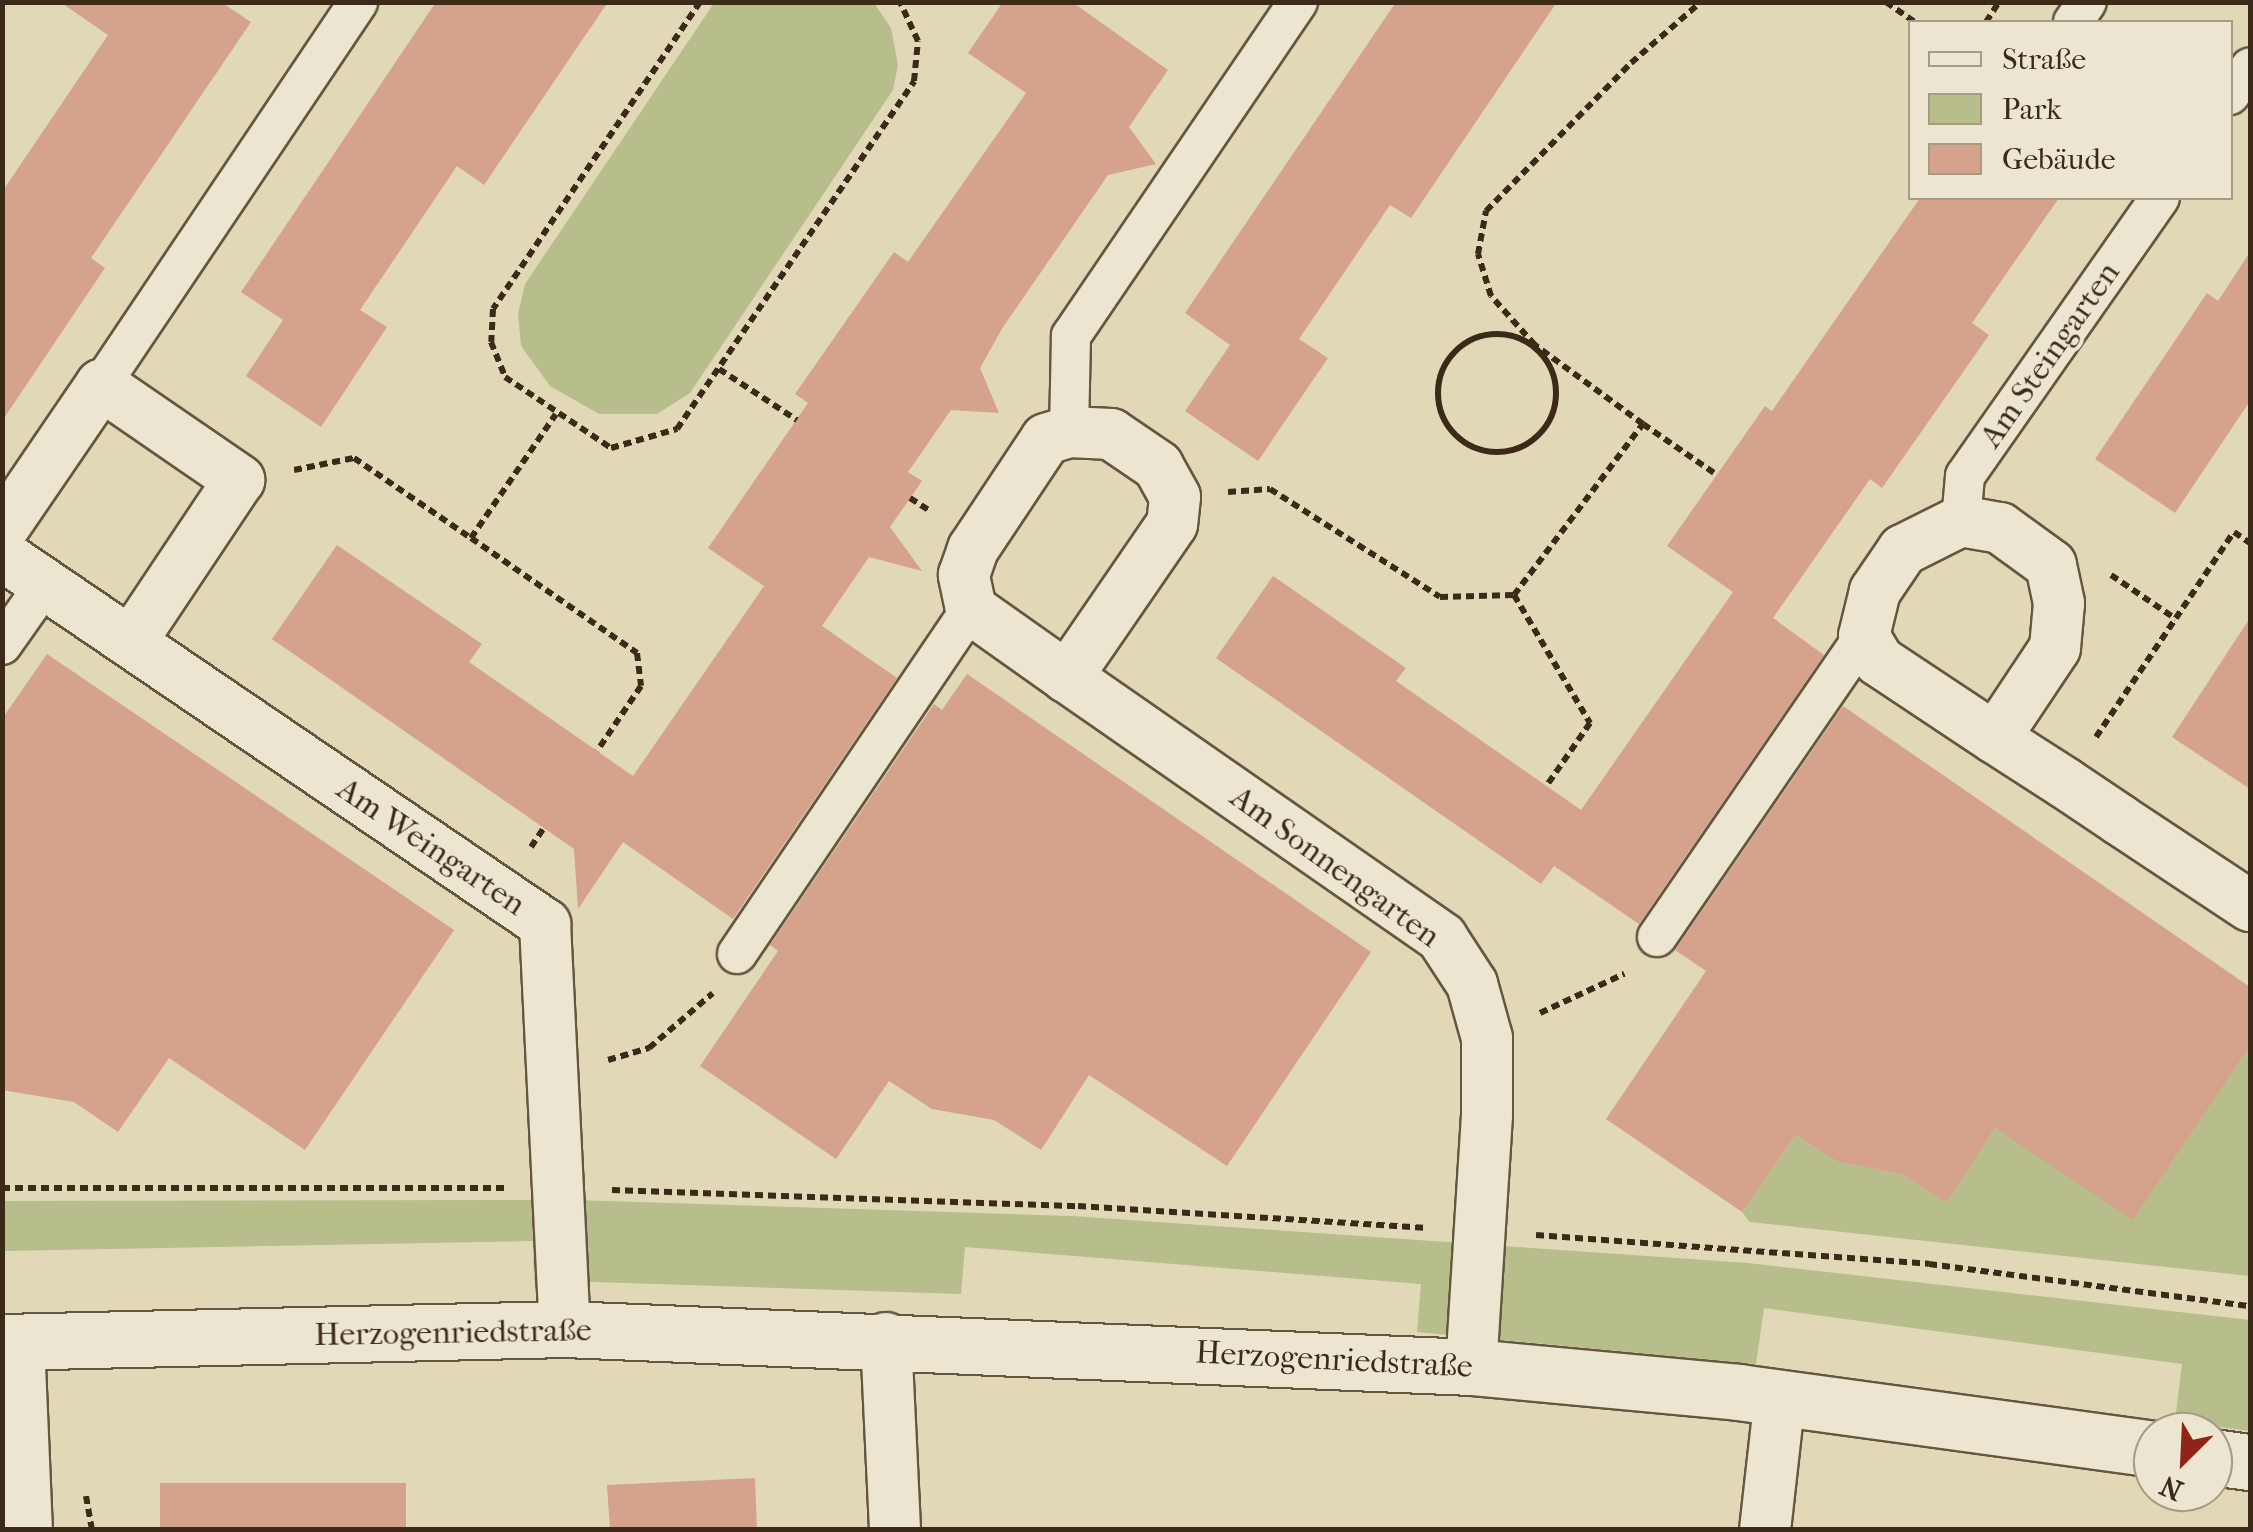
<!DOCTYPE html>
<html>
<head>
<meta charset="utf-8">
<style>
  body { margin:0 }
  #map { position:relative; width:2253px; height:1532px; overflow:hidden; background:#e1d8b7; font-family:"IM FELL French Canon",serif }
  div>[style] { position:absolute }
  .green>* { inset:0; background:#b7bd8b }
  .building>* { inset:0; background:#d5a28c; transform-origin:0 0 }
  .path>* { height:6px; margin-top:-3px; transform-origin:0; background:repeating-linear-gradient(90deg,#3c2a18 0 8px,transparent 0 13px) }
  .path>.ring { margin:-3px; padding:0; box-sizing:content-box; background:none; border:6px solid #3c2a18; border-radius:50% }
  .roads { filter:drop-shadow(2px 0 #655640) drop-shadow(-2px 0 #655640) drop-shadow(0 2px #655640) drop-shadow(0 -2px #655640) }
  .pedestrian>* { height:38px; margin:-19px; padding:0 19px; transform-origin:19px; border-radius:19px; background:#ece6d0 }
  .minor>* { height:50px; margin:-25px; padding:0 25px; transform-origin:25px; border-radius:25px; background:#ece6d0 }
  .tertiary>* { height:55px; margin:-27.5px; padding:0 27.5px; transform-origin:27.5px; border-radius:27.5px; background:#ece6d0 }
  span { translate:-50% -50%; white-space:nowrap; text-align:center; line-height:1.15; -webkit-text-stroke:8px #ece6d0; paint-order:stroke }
  .street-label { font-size:32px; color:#3c2a18 }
  .frame { position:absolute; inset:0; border:5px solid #3c2a18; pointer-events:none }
  .legend { position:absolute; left:1908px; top:20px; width:325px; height:180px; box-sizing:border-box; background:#ece6d0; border:2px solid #a69b86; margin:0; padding:12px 18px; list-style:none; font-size:30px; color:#3c2a18 }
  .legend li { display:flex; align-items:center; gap:20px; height:50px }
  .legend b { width:50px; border:2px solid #a69b86 }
  .north { position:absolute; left:2133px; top:1412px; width:100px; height:100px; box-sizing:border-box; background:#ece6d0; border:2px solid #a69b86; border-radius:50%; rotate:204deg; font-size:28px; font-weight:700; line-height:40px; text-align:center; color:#3c2a18 }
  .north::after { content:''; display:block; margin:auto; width:35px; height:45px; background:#8f2418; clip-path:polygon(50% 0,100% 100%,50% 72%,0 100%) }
</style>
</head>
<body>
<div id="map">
  <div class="green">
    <div style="clip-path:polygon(714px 3px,874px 3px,891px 28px,898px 65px,893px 90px,690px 393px,657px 414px,599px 414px,550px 386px,521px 346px,518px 314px,525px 284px)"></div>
    <div style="clip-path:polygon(2250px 1046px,2250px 1276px,1750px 1222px,1742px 1212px,1796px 1135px,1838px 1162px,1901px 1174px,1947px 1203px,1995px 1128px,2133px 1219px)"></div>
    <div style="clip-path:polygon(574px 1200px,1072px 1216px,1748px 1263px,2250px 1320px,2250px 1431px,2175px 1421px,2182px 1364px,1764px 1308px,1756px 1364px,1417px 1332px,1421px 1284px,965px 1247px,961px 1294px,534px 1280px,533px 1241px,3px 1251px,2px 1201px)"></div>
  </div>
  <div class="building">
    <div style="clip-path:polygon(60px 2px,221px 2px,251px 22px,91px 258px,105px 268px,2px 421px,2px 192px,108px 35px)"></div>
    <div style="clip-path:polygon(436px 2px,608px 2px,484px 185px,457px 166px,360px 310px,387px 327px,321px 427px,246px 376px,283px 320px,241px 292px)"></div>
    <div style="clip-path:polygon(1003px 2px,1072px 2px,1168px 70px,1129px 127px,1156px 164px,1108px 175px,1003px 327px,980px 368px,999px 413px,951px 410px,908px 472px,922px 481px,890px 527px,922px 571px,869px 557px,822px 626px,897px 678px,733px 919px,623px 842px,578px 909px,574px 849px,272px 639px,337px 545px,482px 644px,469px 662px,633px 776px,764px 586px,708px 548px,808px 403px,795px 394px,894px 252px,908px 262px,1026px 93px,968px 53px)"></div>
    <div style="clip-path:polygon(1396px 2px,1557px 2px,1411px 218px,1390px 205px,1299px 339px,1328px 358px,1258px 461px,1185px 411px,1230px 345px,1185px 313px)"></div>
    <div style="clip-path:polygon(1920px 198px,2059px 198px,1972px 323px,1989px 335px,1882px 488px,1870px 479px,1773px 618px,1824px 655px,1639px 924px,1554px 866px,1541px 884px,1216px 658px,1273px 576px,1406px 668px,1396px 681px,1581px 810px,1733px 592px,1667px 546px,1765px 406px,1772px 411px)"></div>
    <div style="clip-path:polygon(2250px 252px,2250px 401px,2175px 513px,2095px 459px,2207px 293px,2218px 301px)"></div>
    <div style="clip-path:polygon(2250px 618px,2250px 789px,2172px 737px)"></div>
    <div style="clip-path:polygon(47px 654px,454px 930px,305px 1150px,169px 1058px,118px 1132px,74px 1102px,2px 1090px,2px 719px)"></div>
    <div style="clip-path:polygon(967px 674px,1371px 952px,1227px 1166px,1089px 1075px,1041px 1150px,994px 1120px,932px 1109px,889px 1081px,836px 1159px,700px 1066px,778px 951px,770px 945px,934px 704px,942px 710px)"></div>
    <div style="clip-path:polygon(1843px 706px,2250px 987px,2250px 1046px,2133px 1220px,1995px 1128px,1947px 1203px,1901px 1174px,1838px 1162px,1796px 1135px,1742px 1212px,1606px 1119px,1706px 971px,1675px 950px)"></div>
    <div style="clip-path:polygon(755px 1478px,757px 1530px,610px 1530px,607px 1485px)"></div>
    <div style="left:160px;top:1483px;width:246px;height:47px"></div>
  </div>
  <div class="path">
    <div style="left:700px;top:2px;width:370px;rotate:124deg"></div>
    <div style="left:493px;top:309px;width:33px;rotate:93deg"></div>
    <div style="left:491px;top:342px;width:38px;rotate:68deg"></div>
    <div style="left:505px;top:377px;width:128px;rotate:33.8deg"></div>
    <div style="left:611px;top:448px;width:69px;rotate:-16.1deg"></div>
    <div style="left:677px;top:429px;width:421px;rotate:-55.7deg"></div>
    <div style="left:914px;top:81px;width:40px;rotate:-84.3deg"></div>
    <div style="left:918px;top:41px;width:43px;rotate:-114.8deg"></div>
    <div style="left:1886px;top:2px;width:35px;rotate:35deg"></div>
    <div style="left:1986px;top:22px;width:24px;rotate:-57deg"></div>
    <div class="ring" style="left:1438px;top:334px;width:112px;height:112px"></div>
    <div style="left:719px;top:369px;width:93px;rotate:33.2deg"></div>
    <div style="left:1643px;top:424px;width:86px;rotate:34.6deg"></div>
    <div style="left:294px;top:470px;width:61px;rotate:-11.3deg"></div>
    <div style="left:354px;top:458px;width:142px;rotate:34.4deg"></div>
    <div style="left:471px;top:538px;width:150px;rotate:-55.6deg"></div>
    <div style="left:1228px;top:492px;width:42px;rotate:-4.1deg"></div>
    <div style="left:1270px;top:489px;width:201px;rotate:32.4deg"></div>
    <div style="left:1440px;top:597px;width:74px;rotate:-1.5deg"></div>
    <div style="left:1514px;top:595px;width:214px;rotate:-53deg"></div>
    <div style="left:1643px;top:424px;width:134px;rotate:-143.8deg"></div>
    <div style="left:1535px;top:345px;width:66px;rotate:-131.9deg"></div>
    <div style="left:1491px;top:296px;width:44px;rotate:-107.2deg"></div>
    <div style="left:1478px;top:254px;width:44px;rotate:-79.5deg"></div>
    <div style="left:1486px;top:211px;width:207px;rotate:-45.6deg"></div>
    <div style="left:1631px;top:63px;width:93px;rotate:-41.1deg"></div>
    <div style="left:910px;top:498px;width:24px;rotate:33deg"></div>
    <div style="left:471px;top:538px;width:202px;rotate:34.7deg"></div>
    <div style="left:637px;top:653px;width:33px;rotate:83deg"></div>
    <div style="left:641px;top:686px;width:78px;rotate:124.1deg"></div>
    <div style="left:2111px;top:575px;width:78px;rotate:34.1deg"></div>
    <div style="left:1514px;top:595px;width:149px;rotate:59.3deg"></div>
    <div style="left:1590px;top:723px;width:75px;rotate:124.7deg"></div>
    <div style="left:2096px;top:737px;width:247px;rotate:-56.1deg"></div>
    <div style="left:2234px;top:532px;width:19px;rotate:35deg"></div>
    <div style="left:531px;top:847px;width:23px;rotate:-56deg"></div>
    <div style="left:1540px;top:1013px;width:93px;rotate:-24.9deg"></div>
    <div style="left:608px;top:1060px;width:43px;rotate:-16.3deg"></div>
    <div style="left:649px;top:1048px;width:84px;rotate:-40.7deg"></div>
    <div style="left:2px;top:1188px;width:502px"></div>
    <div style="left:612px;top:1190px;width:466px;rotate:2deg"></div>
    <div style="left:1078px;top:1206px;width:346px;rotate:3.6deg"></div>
    <div style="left:1536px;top:1235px;width:394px;rotate:4.2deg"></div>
    <div style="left:1929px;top:1264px;width:324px;rotate:7.5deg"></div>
    <div style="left:86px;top:1496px;width:35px;rotate:80deg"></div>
  </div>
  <div class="roads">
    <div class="pedestrian">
      <div style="left:2073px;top:22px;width:24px;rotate:-55deg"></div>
      <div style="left:2230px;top:95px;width:34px;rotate:-54deg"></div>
      <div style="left:101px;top:385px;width:461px;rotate:-56.1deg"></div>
      <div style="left:1069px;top:432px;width:96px;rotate:-88.8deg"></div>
      <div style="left:1071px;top:336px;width:404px;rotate:-55.8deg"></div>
      <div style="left:1961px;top:521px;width:45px;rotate:-84.9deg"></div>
      <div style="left:1965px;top:476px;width:340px;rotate:-55deg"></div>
      <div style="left:2px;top:645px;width:75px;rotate:-54.8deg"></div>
      <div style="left:1657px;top:937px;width:365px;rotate:-55.5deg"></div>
      <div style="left:737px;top:954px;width:417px;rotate:-55.9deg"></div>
    </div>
    <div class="minor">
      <div style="left:2px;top:530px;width:176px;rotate:-55.7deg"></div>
      <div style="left:101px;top:385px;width:168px;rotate:34.5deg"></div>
      <div style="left:239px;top:480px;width:195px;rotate:123.7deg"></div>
      <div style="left:2px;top:555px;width:657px;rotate:34.2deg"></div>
      <div style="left:545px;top:924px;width:405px;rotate:87.2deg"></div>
      <div style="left:1067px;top:677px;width:118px;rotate:-144.7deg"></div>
      <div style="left:971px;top:609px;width:35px;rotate:-102deg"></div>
      <div style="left:964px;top:575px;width:28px;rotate:-71deg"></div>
      <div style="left:973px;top:549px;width:132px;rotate:-56.4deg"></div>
      <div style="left:1046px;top:439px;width:24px;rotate:-17deg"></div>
      <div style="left:1069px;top:432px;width:42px;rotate:2.7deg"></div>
      <div style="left:1111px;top:434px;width:57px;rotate:34.2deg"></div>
      <div style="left:1158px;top:466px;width:35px;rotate:61deg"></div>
      <div style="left:1175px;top:497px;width:27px;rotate:96deg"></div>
      <div style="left:1172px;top:524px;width:186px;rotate:124.5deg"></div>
      <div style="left:1067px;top:677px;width:457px;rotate:34.8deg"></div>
      <div style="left:1442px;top:938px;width:55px;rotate:56.9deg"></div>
      <div style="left:1472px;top:984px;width:56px;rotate:74.5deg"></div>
      <div style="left:1487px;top:1038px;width:77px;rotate:90deg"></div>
      <div style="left:1487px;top:1115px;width:253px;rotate:93.6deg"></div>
      <div style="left:1995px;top:738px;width:108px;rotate:-56.3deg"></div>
      <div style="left:2055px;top:648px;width:45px;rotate:-84.9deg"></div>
      <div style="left:2059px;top:603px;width:39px;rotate:-102deg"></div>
      <div style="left:2051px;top:565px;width:63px;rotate:-144deg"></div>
      <div style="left:2000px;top:528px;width:40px;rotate:-170deg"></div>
      <div style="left:1961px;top:521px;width:65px;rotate:153.4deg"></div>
      <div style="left:1903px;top:550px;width:50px;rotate:124.3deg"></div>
      <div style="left:1875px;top:591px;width:46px;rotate:103.7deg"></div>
      <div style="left:1864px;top:636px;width:29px;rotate:59deg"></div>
      <div style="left:1879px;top:661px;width:139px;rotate:33.6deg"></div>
      <div style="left:1995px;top:738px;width:83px;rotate:32.7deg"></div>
      <div style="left:2065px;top:783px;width:66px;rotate:33.9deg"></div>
      <div style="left:2120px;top:820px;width:156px;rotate:33.5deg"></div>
      <div style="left:886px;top:1338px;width:192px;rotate:87.3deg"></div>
      <div style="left:19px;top:1341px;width:189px;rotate:87.6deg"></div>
      <div style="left:1765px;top:1530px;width:134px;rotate:-83.6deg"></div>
    </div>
    <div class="tertiary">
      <div style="left:2px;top:1342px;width:563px;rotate:-1.32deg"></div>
      <div style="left:565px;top:1329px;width:907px;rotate:2.4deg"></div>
      <div style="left:1471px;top:1367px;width:268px;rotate:5.3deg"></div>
      <div style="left:1738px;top:1392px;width:419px;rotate:7.8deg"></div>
      <div style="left:2213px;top:1457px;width:37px;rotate:8deg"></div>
    </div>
  </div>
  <div class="street-label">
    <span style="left:2050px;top:355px;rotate:-55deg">Am Steingarten</span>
    <span style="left:431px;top:847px;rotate:34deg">Am Weingarten</span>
    <span style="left:1335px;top:867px;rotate:36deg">Am Sonnengarten</span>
    <span style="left:453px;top:1333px;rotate:-1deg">Herzogenriedstraße</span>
    <span style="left:1334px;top:1360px;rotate:3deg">Herzogenriedstraße</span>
  </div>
  <div class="frame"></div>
  <ul class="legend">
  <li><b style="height:12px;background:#ece6d0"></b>Straße</li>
  <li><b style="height:28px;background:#b7bd8b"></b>Park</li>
  <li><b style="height:28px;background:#d5a28c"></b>Gebäude</li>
  </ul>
  <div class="north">N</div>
</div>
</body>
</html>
